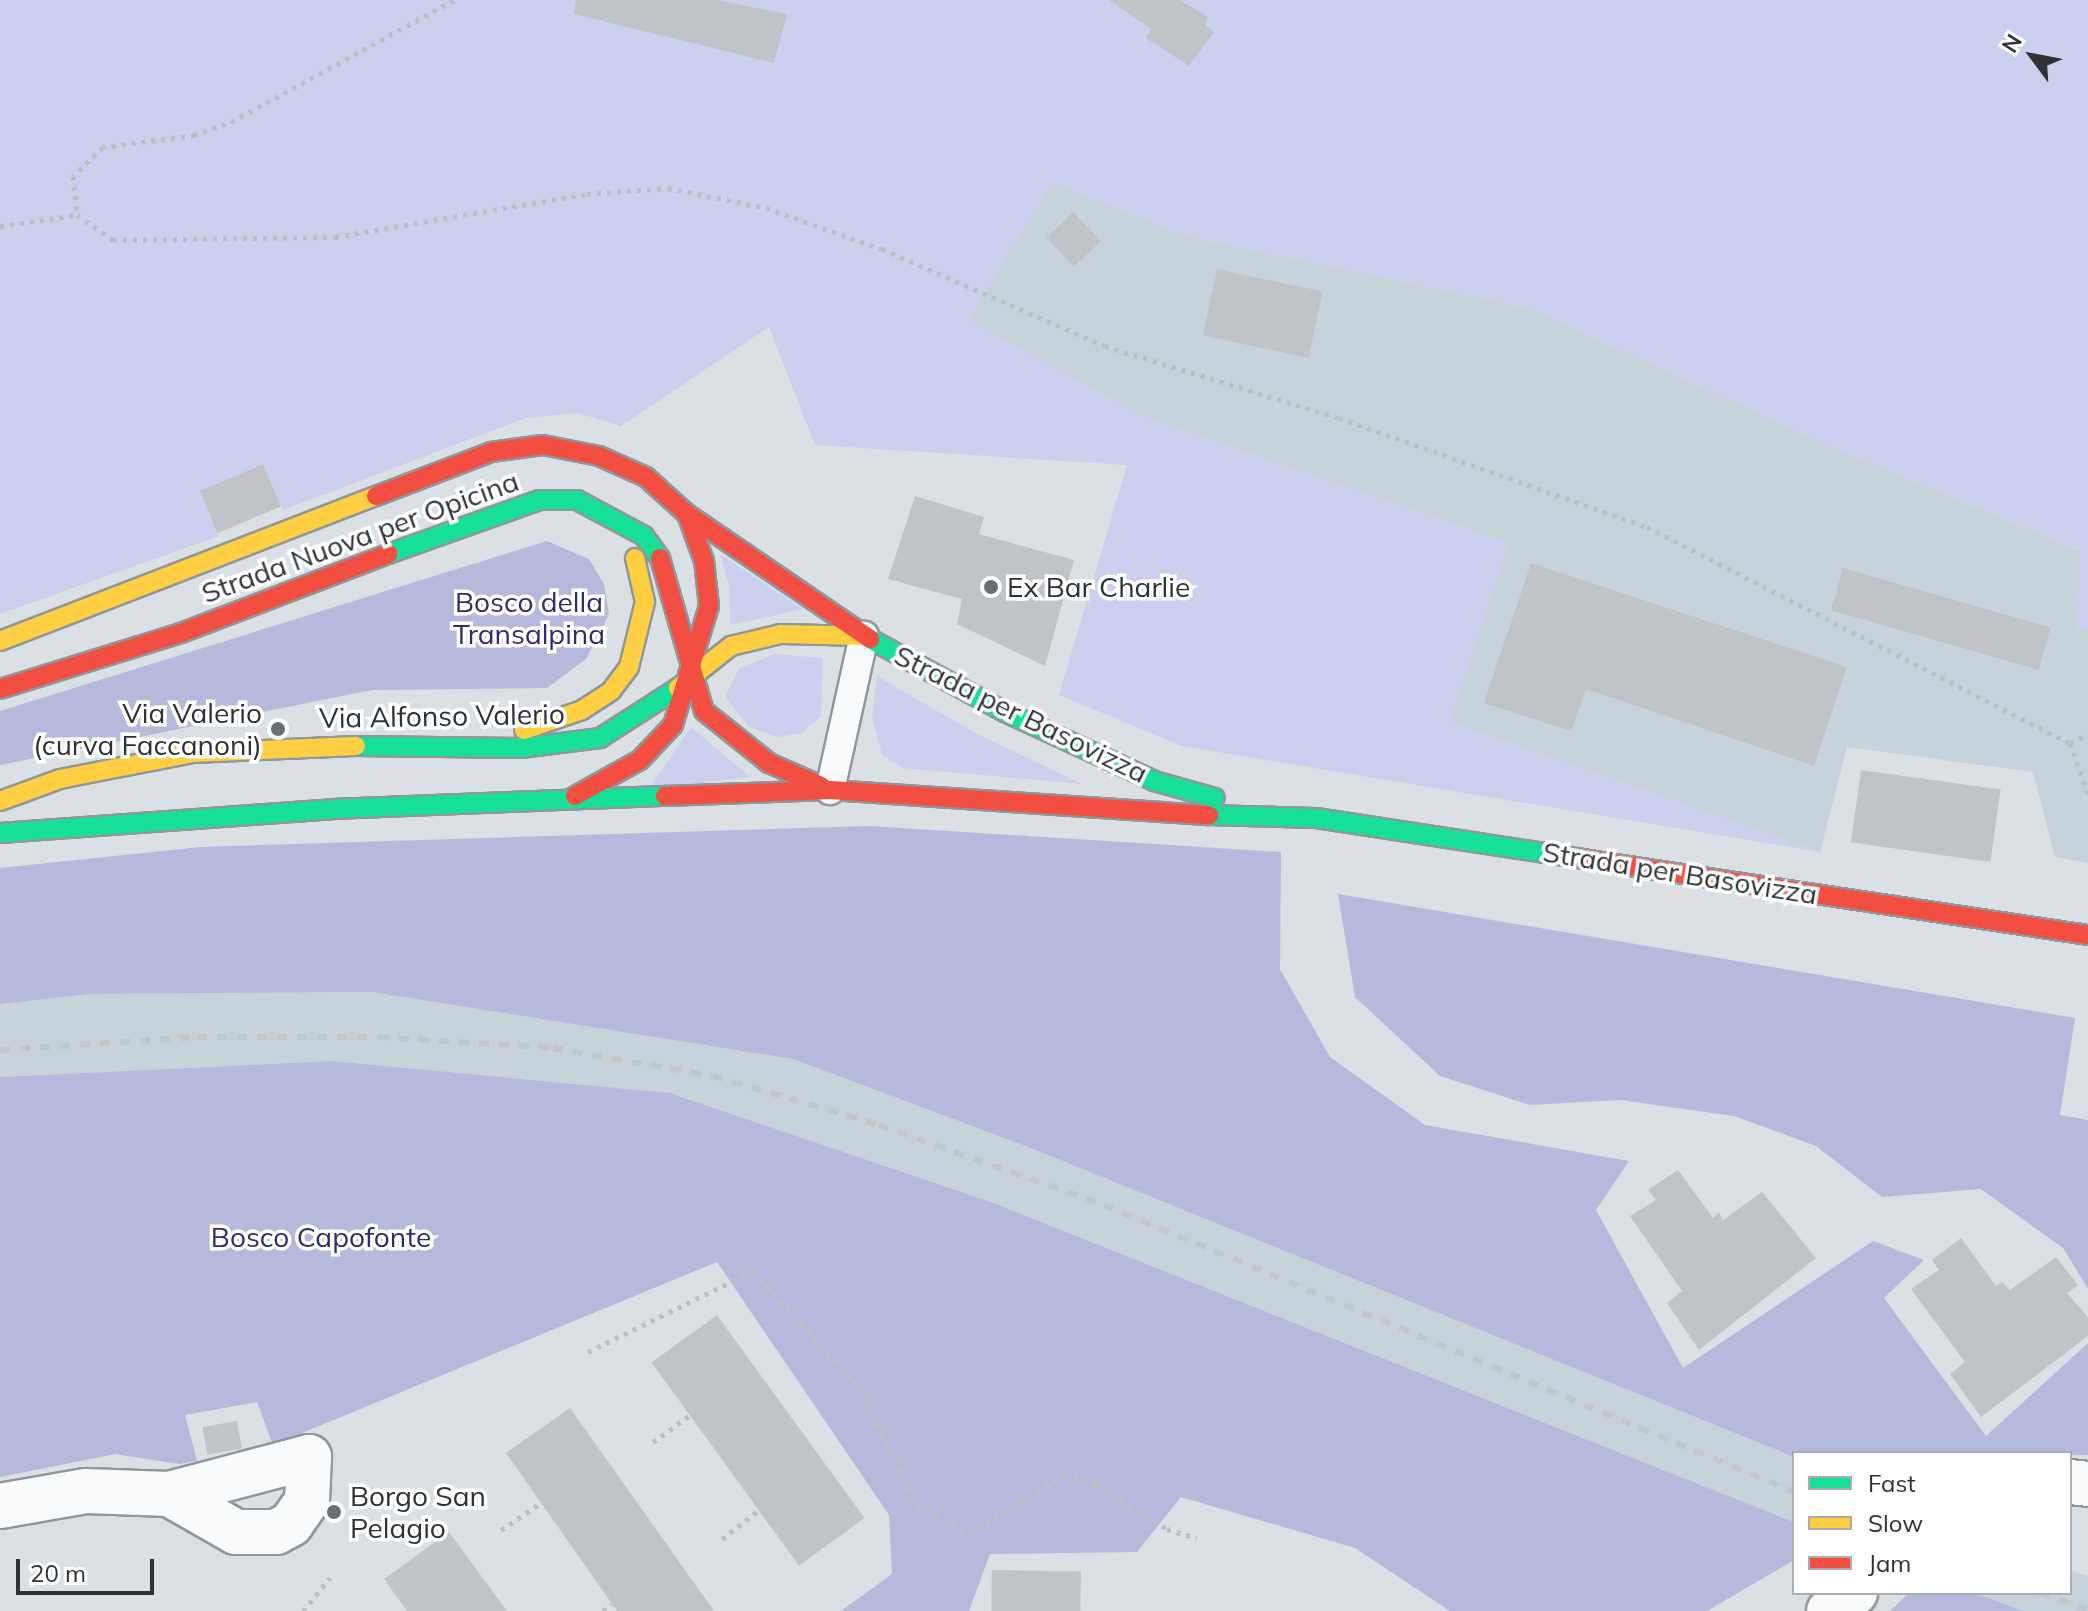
<!DOCTYPE html>
<html>
<head>
<meta charset="utf-8">
<style>
  body { margin:0 }
  #map { position:relative; width:2088px; height:1611px; overflow:hidden; background:#dae0e4; font-family:Mulish,sans-serif }
  div>[style] { position:absolute }
  .built>* { inset:0; background:#c7d3db }
  .green>* { inset:0; background:#cbd0ee }
  .forest>* { inset:0; background:#b5badc }
  .building>* { inset:0; background:#c0c4c8; transform-origin:0 0 }
  .path>* { height:5px; margin-top:-2.5px; transform-origin:0; background:repeating-linear-gradient(90deg,#bdc0c2 0 4px,transparent 0 10px) }
  .roads { filter:drop-shadow(2px 0 #919699) drop-shadow(-2px 0 #919699) drop-shadow(0 2px #919699) drop-shadow(0 -2px #919699) }
  .lane>* { height:28px; margin:-14px; padding:0 14px; transform-origin:14px; border-radius:14px; background:#f9fafb }
  .street>* { height:44px; margin:-22px; padding:0 22px; transform-origin:22px; border-radius:22px; background:#f9fafb }
  .fast>* { height:18px; margin:-9px; padding:0 9px; transform-origin:9px; border-radius:9px; background:#16e098 }
  .slow>* { height:18px; margin:-9px; padding:0 9px; transform-origin:9px; border-radius:9px; background:#ffcf43 }
  .jam>* { height:18px; margin:-9px; padding:0 9px; transform-origin:9px; border-radius:9px; background:#f24e42 }
  .rail>* { height:6px; margin-top:-3px; transform-origin:0; background:repeating-linear-gradient(90deg,#c4c6c7 0 10px,transparent 0 20px) }
  .dots>* { width:22px; height:22px; translate:-50% -50%; box-sizing:border-box; border:4px solid #fff; border-radius:50% }
  span { translate:-50% -50%; white-space:nowrap; text-align:center; line-height:1.15; -webkit-text-stroke:7px #fff; paint-order:stroke }
  .street-label { font-size:28px; color:#2e3235 }
  .poi-label { font-size:28px; color:#2e3235 }
  .left { translate:0 -50%; text-align:left }
  .right { translate:-100% -50%; text-align:right }
  .park-label { font-size:28px; color:#2e2b6f }
  .legend { position:absolute; left:1792px; top:1451px; width:280px; height:144px; box-sizing:border-box; background:#fff; border:2px solid #abadae; margin:0; padding:10px 14px; list-style:none; font-size:24px; color:#2e3235 }
  .legend li { display:flex; align-items:center; gap:16px; height:40px }
  .legend b { width:40px; border:2px solid #abadae }
  .north { position:absolute; left:1992px; top:16px; width:80px; height:80px; -webkit-text-stroke:6px #fff; paint-order:stroke; rotate:302deg; font-size:22px; font-weight:700; line-height:32px; text-align:center; color:#2e3235 }
  .north::after { content:''; display:block; margin:auto; width:28px; height:36px; background:#2e3235; clip-path:polygon(50% 0,100% 100%,50% 72%,0 100%) }
  .scale { position:absolute; left:16px; top:1559px; width:138px; height:36px; box-sizing:border-box; border:4px solid #2e3235; border-top:0; padding-left:10px; font-size:24px; line-height:28px; white-space:nowrap; color:#2e3235; -webkit-text-stroke:6px #fff; paint-order:stroke }
</style>
</head>
<body>
<div id="map">
  <div class="built">
    <div style="clip-path:polygon(1052px 182px,1187px 236px,1530px 308px,1840px 450px,2081px 550px,2077px 629px,2088px 629px,2088px 863px,2055px 857px,2033px 772px,1847px 747px,1820px 852px,1449px 722px,1508px 543px,1141px 416px,968px 320px)"></div>
    <div style="clip-path:polygon(372px 992px,793px 1059px,1023px 1145px,1794px 1457px,1794px 1522px,991px 1202px,670px 1093px,332px 1061px,0 1077px,0 1004px,90px 994px)"></div>
    <div style="clip-path:polygon(2070px 1569px,2088px 1577px,2088px 1611px,2023px 1611px,1975px 1593px,2070px 1593px)"></div>
  </div>
  <div class="green">
    <div style="clip-path:polygon(0 0,2088px 0,2088px 629px,2077px 630px,2080px 549px,1840px 450px,1530px 308px,1187px 236px,1052px 182px,969px 320px,1141px 416px,1508px 543px,1449px 722px,1820px 852px,1182px 746px,1059px 695px,1127px 465px,815px 445px,769px 327px,621px 426px,578px 413px,526px 418px,283px 510px,263px 464px,199px 491px,219px 536px,0 614px)"></div>
    <div style="clip-path:polygon(720px 554px,803px 609px,730px 625px,729px 585px)"></div>
    <div style="clip-path:polygon(774px 654px,823px 658px,821px 716px,802px 733px,778px 737px,749px 727px,725px 696px,739px 669px)"></div>
    <div style="clip-path:polygon(877px 676px,977px 734px,1082px 784px,903px 768px,882px 755px,872px 717px)"></div>
    <div style="clip-path:polygon(691px 727px,750px 777px,649px 789px)"></div>
  </div>
  <div class="forest">
    <div style="clip-path:polygon(547px 541px,589px 559px,604px 584px,609px 614px,586px 659px,547px 688px,372px 690px,0 765px,0 711px)"></div>
    <div style="clip-path:polygon(869px 826px,1281px 852px,1280px 969px,1330px 1057px,1425px 1125px,1629px 1161px,1596px 1210px,1683px 1368px,1873px 1241px,1924px 1260px,1884px 1298px,1986px 1436px,2088px 1343px,2088px 1455px,1794px 1457px,1023px 1145px,793px 1059px,372px 992px,90px 994px,0 1004px,0 868px,201px 847px)"></div>
    <div style="clip-path:polygon(1338px 894px,2075px 1018px,2060px 1115px,2088px 1120px,2088px 1289px,2063px 1248px,1981px 1189px,1882px 1197px,1816px 1146px,1734px 1116px,1620px 1100px,1530px 1105px,1440px 1076px,1355px 997px)"></div>
    <div style="clip-path:polygon(332px 1061px,670px 1093px,991px 1202px,1794px 1522px,1794px 1560px,1707px 1611px,1450px 1611px,1355px 1548px,1181px 1497px,1137px 1552px,990px 1554px,969px 1611px,841px 1611px,892px 1574px,889px 1515px,717px 1262px,273px 1445px,257px 1402px,185px 1415px,197px 1461px,179px 1464px,115px 1454px,0 1477px,0 1077px)"></div>
    <div style="clip-path:polygon(1909px 1593px,1975px 1593px,2023px 1611px,1890px 1611px)"></div>
  </div>
  <div class="building">
    <div style="clip-path:polygon(576px 0,717px 0,787px 14px,774px 63px,574px 14px)"></div>
    <div style="clip-path:polygon(1109px 0,1180px 0,1208px 17px,1205px 24px,1214px 32px,1189px 66px,1146px 38px,1151px 29px)"></div>
    <div style="left:1073px;top:212px;width:40px;height:37px;rotate:46deg"></div>
    <div style="left:1217px;top:269px;width:108px;height:68px;rotate:12deg"></div>
    <div style="left:263px;top:464px;width:46px;height:69px;rotate:67deg"></div>
    <div style="clip-path:polygon(915px 496px,984px 517px,979px 534px,1074px 560px,1045px 666px,957px 624px,962px 599px,888px 579px)"></div>
    <div style="clip-path:polygon(1531px 563px,1847px 667px,1814px 766px,1586px 689px,1571px 731px,1484px 703px)"></div>
    <div style="left:1843px;top:568px;width:216px;height:44px;rotate:16deg"></div>
    <div style="left:1861px;top:770px;width:141px;height:73px;rotate:8deg"></div>
    <div style="clip-path:polygon(1678px 1170px,1713px 1218px,1719px 1212px,1723px 1220px,1762px 1192px,1816px 1258px,1699px 1350px,1667px 1303px,1682px 1291px,1630px 1216px,1656px 1200px,1648px 1190px)"></div>
    <div style="clip-path:polygon(1961px 1238px,1996px 1286px,2002px 1282px,2010px 1290px,2056px 1257px,2078px 1285px,2067px 1293px,2088px 1317px,2088px 1336px,1981px 1417px,1950px 1374px,1965px 1362px,1911px 1289px,1939px 1270px,1932px 1260px)"></div>
    <div style="left:717px;top:1315px;width:251px;height:81px;rotate:54deg"></div>
    <div style="clip-path:polygon(570px 1408px,714px 1611px,617px 1611px,506px 1453px)"></div>
    <div style="left:237px;top:1421px;width:28px;height:35px;rotate:80deg"></div>
    <div style="clip-path:polygon(449px 1532px,507px 1611px,407px 1611px,384px 1579px)"></div>
    <div style="left:992px;top:1570px;width:89px;height:41px;rotate:1deg"></div>
  </div>
  <div class="path">
    <div style="left:454px;top:0;width:250px;rotate:151.3deg"></div>
    <div style="left:235px;top:120px;width:43px;rotate:159.4deg"></div>
    <div style="left:195px;top:135px;width:93px;rotate:172.6deg"></div>
    <div style="left:103px;top:147px;width:42px;rotate:136deg"></div>
    <div style="left:73px;top:176px;width:39px;rotate:84deg"></div>
    <div style="left:77px;top:215px;width:44px;rotate:34.8deg"></div>
    <div style="left:113px;top:240px;width:222px;rotate:-0.8deg"></div>
    <div style="left:335px;top:237px;width:256px;rotate:-9.7deg"></div>
    <div style="left:587px;top:194px;width:81px;rotate:-4.2deg"></div>
    <div style="left:668px;top:188px;width:100px;rotate:11.5deg"></div>
    <div style="left:766px;top:208px;width:123px;rotate:19.5deg"></div>
    <div style="left:882px;top:249px;width:243px;rotate:23.5deg"></div>
    <div style="left:1105px;top:346px;width:245px;rotate:17.1deg"></div>
    <div style="left:1339px;top:418px;width:327px;rotate:19.5deg"></div>
    <div style="left:1647px;top:527px;width:475px;rotate:27.1deg"></div>
    <div style="left:2070px;top:743px;width:54px;rotate:70.6deg"></div>
    <div style="left:0;top:226px;width:78px;rotate:-8.1deg"></div>
    <div style="left:2070px;top:743px;width:20px;rotate:-27deg"></div>
    <div style="left:588px;top:1352px;width:184px;rotate:-26.1deg"></div>
    <div style="left:753px;top:1271px;width:158px;rotate:47.8deg"></div>
    <div style="left:859px;top:1388px;width:131px;rotate:63.6deg"></div>
    <div style="left:917px;top:1505px;width:60px;rotate:29.1deg"></div>
    <div style="left:969px;top:1534px;width:113px;rotate:-32deg"></div>
    <div style="left:1065px;top:1474px;width:31px;rotate:19deg"></div>
    <div style="left:1094px;top:1484px;width:86px;rotate:31.7deg"></div>
    <div style="left:1167px;top:1529px;width:31px;rotate:17deg"></div>
    <div style="left:653px;top:1442px;width:46px;rotate:-36.1deg"></div>
    <div style="left:501px;top:1530px;width:48px;rotate:-34deg"></div>
    <div style="left:722px;top:1539px;width:47px;rotate:-38.1deg"></div>
    <div style="left:303px;top:1611px;width:43px;rotate:-50.7deg"></div>
    <div style="left:603px;top:1611px;width:11px;rotate:-38deg"></div>
  </div>
  <div class="roads">
    <div class="lane">
      <div style="left:830px;top:790px;width:158px;rotate:-77.6deg"></div>
    </div>
    <div class="street">
      <div style="left:2070px;top:1482px;width:18px;rotate:6deg"></div>
      <div style="left:0;top:1506px;width:87px;rotate:-9.9deg"></div>
      <div style="left:86px;top:1491px;width:83px;rotate:2.1deg"></div>
      <div style="left:169px;top:1494px;width:145px;rotate:-14.8deg"></div>
      <div style="left:309px;top:1457px;width:44px;rotate:92.6deg"></div>
      <div style="left:307px;top:1501px;width:28px;rotate:125deg"></div>
      <div style="left:291px;top:1524px;width:17px;rotate:152deg"></div>
      <div style="left:276px;top:1532px;width:40px;rotate:180deg"></div>
      <div style="left:236px;top:1532px;width:77px;rotate:-150.4deg"></div>
      <div style="left:1829px;top:1611px;width:32px;rotate:-35deg"></div>
    </div>
    <div class="fast">
      <div style="left:388px;top:554px;width:161px;rotate:-19.6deg"></div>
      <div style="left:540px;top:500px;width:37px"></div>
      <div style="left:577px;top:500px;width:76px;rotate:28.2deg"></div>
      <div style="left:644px;top:536px;width:27px;rotate:54deg"></div>
      <div style="left:870px;top:639px;width:153px;rotate:28.4deg"></div>
      <div style="left:1005px;top:712px;width:164px;rotate:24.8deg"></div>
      <div style="left:1154px;top:781px;width:63px;rotate:15.6deg"></div>
      <div style="left:356px;top:746px;width:165px;rotate:0.7deg"></div>
      <div style="left:521px;top:748px;width:80px;rotate:-7.2deg"></div>
      <div style="left:600px;top:738px;width:93px;rotate:-32.7deg"></div>
      <div style="left:1209px;top:815px;width:107px;rotate:1.6deg"></div>
      <div style="left:1316px;top:818px;width:270px;rotate:8.7deg"></div>
      <div style="left:0;top:833px;width:336px;rotate:-4.1deg"></div>
      <div style="left:335px;top:809px;width:330px;rotate:-2.3deg"></div>
    </div>
    <div class="slow">
      <div style="left:0;top:641px;width:403px;rotate:-21.1deg"></div>
      <div style="left:678px;top:688px;width:68px;rotate:-38.4deg"></div>
      <div style="left:731px;top:646px;width:51px;rotate:-13.5deg"></div>
      <div style="left:781px;top:634px;width:83px;rotate:1.4deg"></div>
      <div style="left:524px;top:730px;width:61px;rotate:-19deg"></div>
      <div style="left:582px;top:710px;width:35px;rotate:-33deg"></div>
      <div style="left:611px;top:691px;width:30px;rotate:-53deg"></div>
      <div style="left:629px;top:667px;width:67px;rotate:-76.2deg"></div>
      <div style="left:645px;top:602px;width:45px;rotate:-102.8deg"></div>
      <div style="left:0;top:801px;width:64px;rotate:-20.1deg"></div>
      <div style="left:60px;top:779px;width:136px;rotate:-11.1deg"></div>
      <div style="left:193px;top:753px;width:163px;rotate:-2.5deg"></div>
    </div>
    <div class="jam">
      <div style="left:376px;top:496px;width:123px;rotate:-20.9deg"></div>
      <div style="left:491px;top:452px;width:52px;rotate:-7.7deg"></div>
      <div style="left:543px;top:445px;width:57px;rotate:11.1deg"></div>
      <div style="left:599px;top:456px;width:51px;rotate:24.1deg"></div>
      <div style="left:646px;top:477px;width:55px;rotate:42.1deg"></div>
      <div style="left:687px;top:514px;width:222px;rotate:34.3deg"></div>
      <div style="left:660px;top:558px;width:159px;rotate:74deg"></div>
      <div style="left:704px;top:711px;width:83px;rotate:38.7deg"></div>
      <div style="left:769px;top:763px;width:57px;rotate:23.9deg"></div>
      <div style="left:0;top:689px;width:189px;rotate:-17.2deg"></div>
      <div style="left:181px;top:633px;width:222px;rotate:-20.9deg"></div>
      <div style="left:575px;top:796px;width:74px;rotate:-29deg"></div>
      <div style="left:640px;top:760px;width:48px;rotate:-46.7deg"></div>
      <div style="left:673px;top:725px;width:124px;rotate:-73.2deg"></div>
      <div style="left:709px;top:606px;width:45px;rotate:-96.3deg"></div>
      <div style="left:704px;top:561px;width:50px;rotate:-109.9deg"></div>
      <div style="left:665px;top:796px;width:165px;rotate:-2.1deg"></div>
      <div style="left:830px;top:790px;width:380px;rotate:3.8deg"></div>
      <div style="left:1583px;top:859px;width:511px;rotate:8.56deg"></div>
    </div>
  </div>
  <div class="rail">
    <div style="left:0;top:1050px;width:197px;rotate:-3.8deg"></div>
    <div style="left:197px;top:1037px;width:182px"></div>
    <div style="left:379px;top:1037px;width:174px;rotate:3.6deg"></div>
    <div style="left:553px;top:1048px;width:162px;rotate:9.9deg"></div>
    <div style="left:713px;top:1076px;width:173px;rotate:16.4deg"></div>
    <div style="left:879px;top:1125px;width:239px;rotate:19.6deg"></div>
    <div style="left:1104px;top:1205px;width:747px;rotate:22.58deg"></div>
    <div style="left:2040px;top:1593px;width:51px;rotate:19.5deg"></div>
  </div>
  <div class="dots">
    <div style="left:991px;top:587px;background:#6a6f72"></div>
    <div style="left:278px;top:729px;background:#6a6f72"></div>
    <div style="left:334px;top:1512px;background:#6a6f72"></div>
  </div>
  <div class="street-label">
    <span style="left:360px;top:537px;rotate:-20deg">Strada Nuova per Opicina</span>
    <span style="left:1021px;top:714px;rotate:26deg">Strada per Basovizza</span>
    <span style="left:442px;top:716px;rotate:-1deg">Via Alfonso Valerio</span>
    <span style="left:1680px;top:873px;rotate:9deg">Strada per Basovizza</span>
  </div>
  <div class="poi-label">
    <span class="left" style="left:1007px;top:587px">Ex Bar Charlie</span>
    <span class="right" style="left:262px;top:729px">Via Valerio<br>(curva Faccanoni)</span>
    <span class="left" style="left:350px;top:1512px">Borgo San<br>Pelagio</span>
  </div>
  <div class="park-label">
    <span style="left:529px;top:618px">Bosco della<br>Transalpina</span>
    <span style="left:321px;top:1237px">Bosco Capofonte</span>
  </div>
  <ul class="legend">
  <li><b style="height:10px;background:#16e098"></b>Fast</li>
  <li><b style="height:10px;background:#ffcf43"></b>Slow</li>
  <li><b style="height:10px;background:#f24e42"></b>Jam</li>
  </ul>
  <div class="north">N</div>
  <div class="scale">20 m</div>
</div>
</body>
</html>
